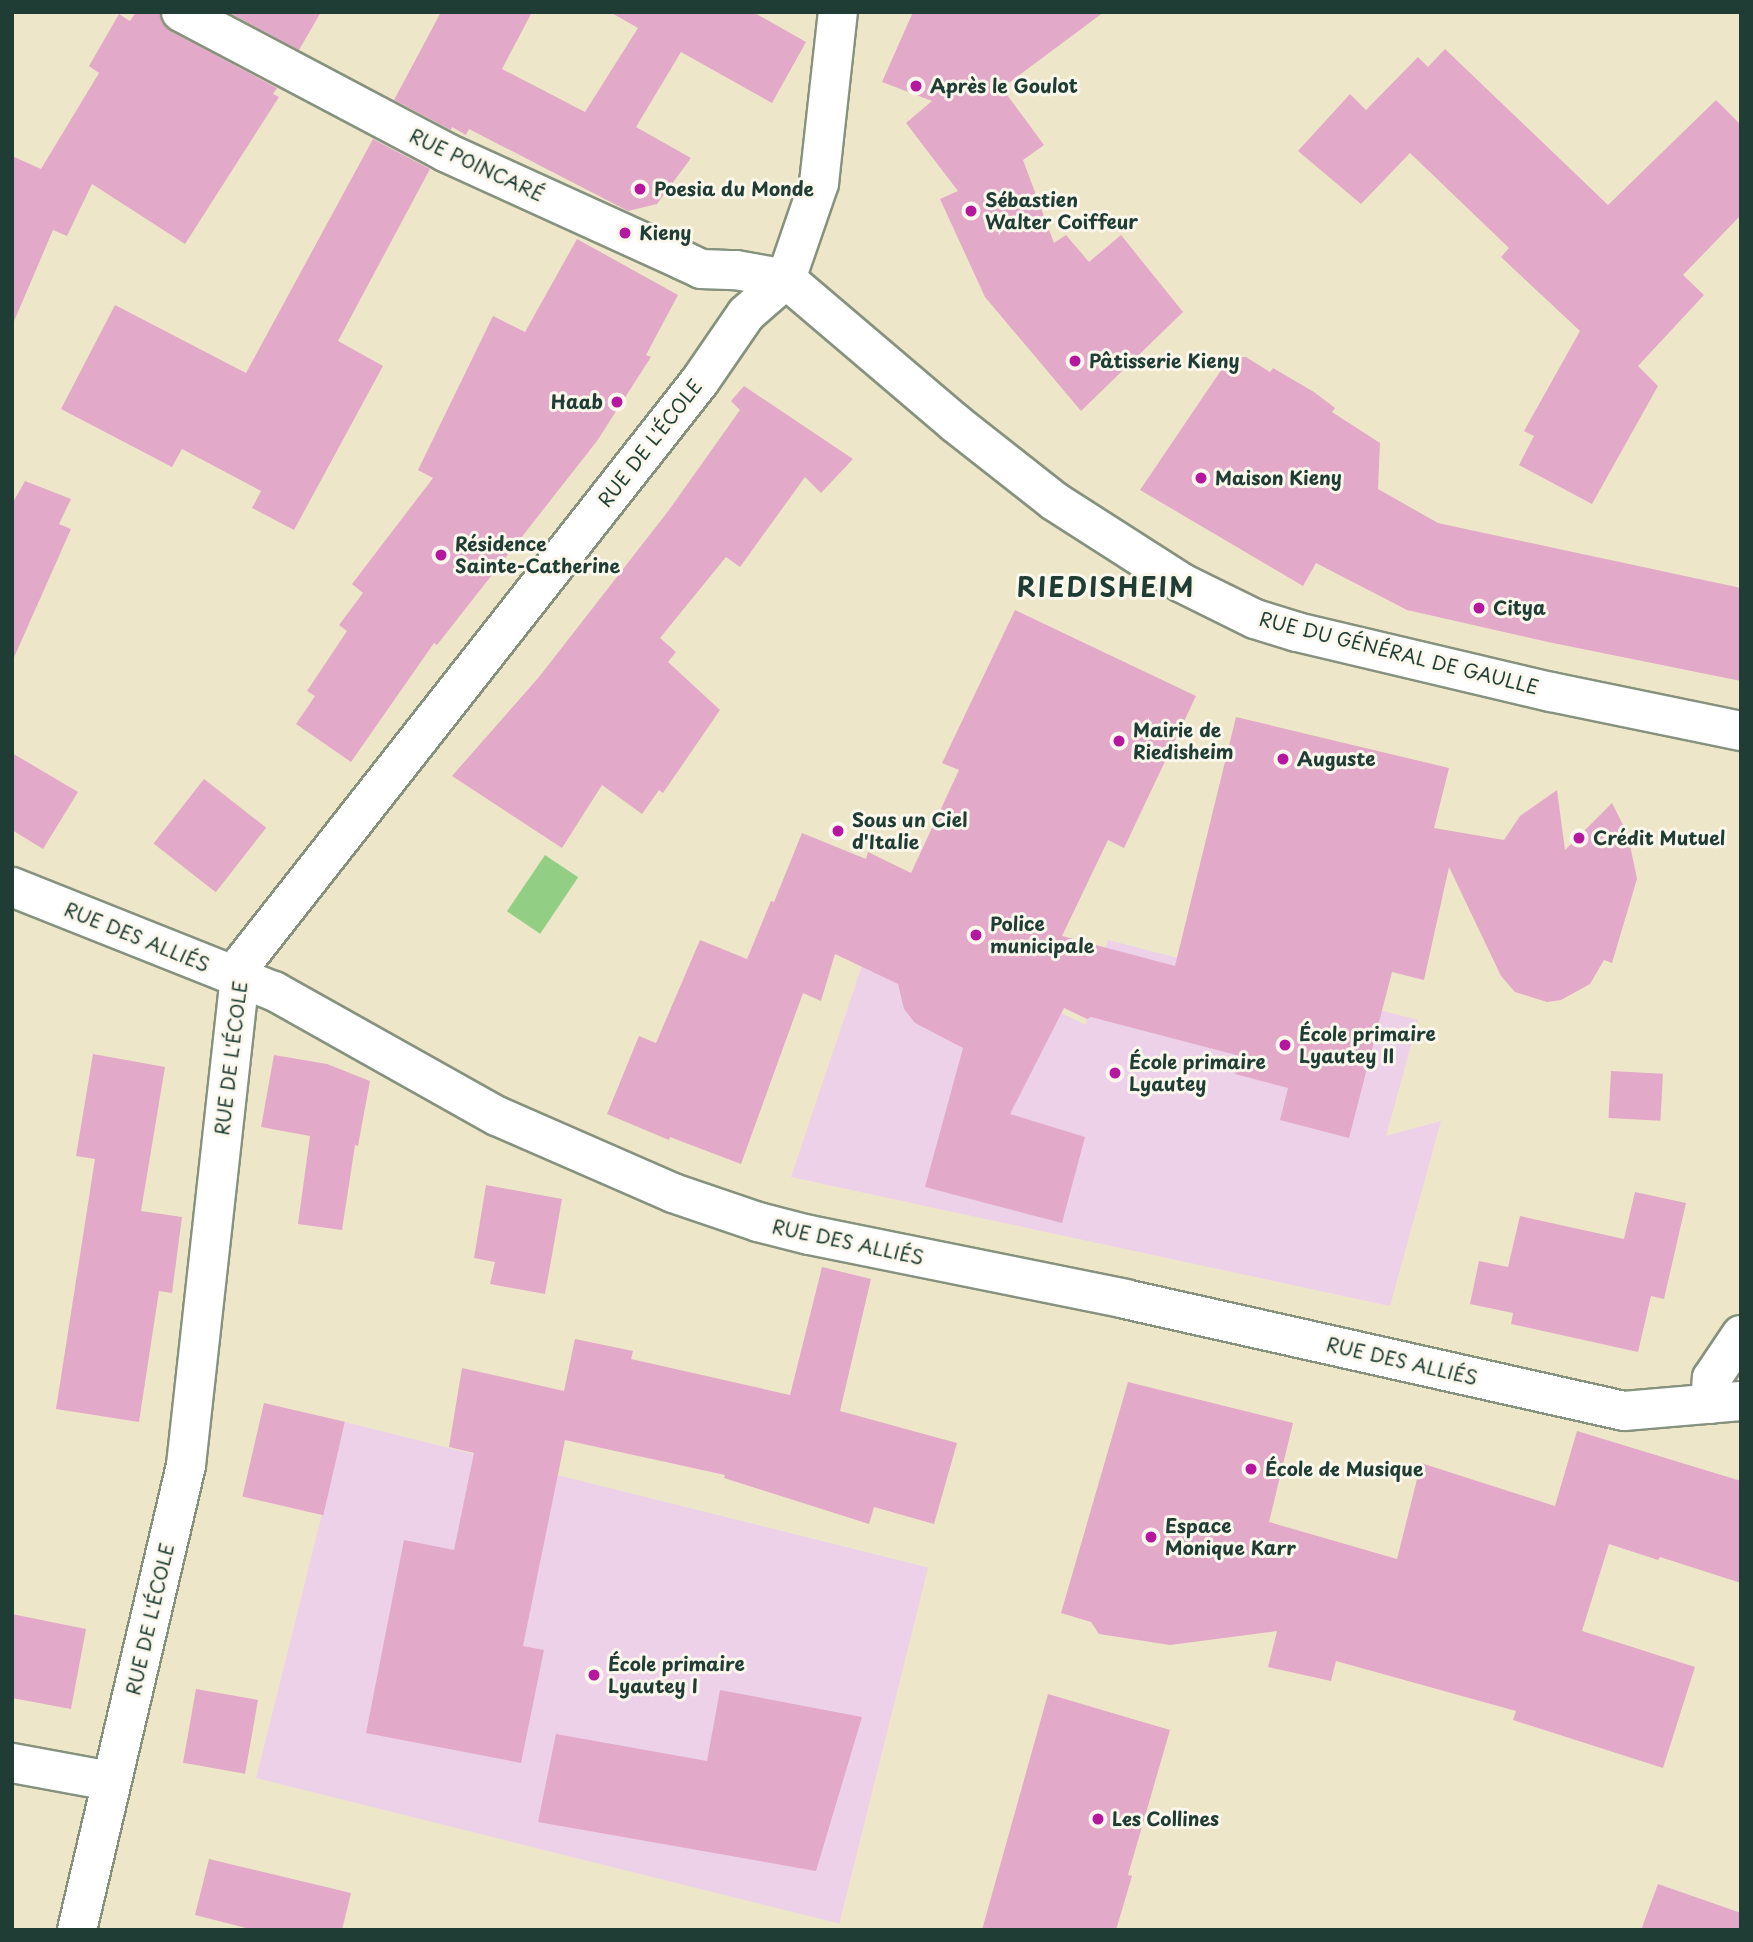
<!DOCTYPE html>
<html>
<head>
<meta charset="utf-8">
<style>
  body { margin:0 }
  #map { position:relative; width:1753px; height:1942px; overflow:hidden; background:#eee6c9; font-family:"Playpen Sans",sans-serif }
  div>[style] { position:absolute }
  .built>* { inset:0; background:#edd1e9; transform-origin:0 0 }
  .green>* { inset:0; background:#92cf84; transform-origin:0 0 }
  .building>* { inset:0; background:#e2aac8; transform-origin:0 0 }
  .roads { filter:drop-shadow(2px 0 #86927e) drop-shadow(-2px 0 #86927e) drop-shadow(0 2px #86927e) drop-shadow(0 -2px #86927e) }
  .minor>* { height:38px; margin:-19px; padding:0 19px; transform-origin:19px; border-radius:19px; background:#fff }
  .dots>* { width:19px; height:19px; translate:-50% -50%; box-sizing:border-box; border:4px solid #fbf7ec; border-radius:50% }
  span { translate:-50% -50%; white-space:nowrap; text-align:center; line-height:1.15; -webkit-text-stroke:6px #fbf7ec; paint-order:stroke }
  .poi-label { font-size:19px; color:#1f3d34; font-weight:700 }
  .left { translate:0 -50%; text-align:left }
  .right { translate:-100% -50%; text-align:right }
  .street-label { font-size:19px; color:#1f3d34 }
  .district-label { font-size:26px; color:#1f3d34; font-weight:700; letter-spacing:2px }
  .frame { position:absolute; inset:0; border:14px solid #1f3d34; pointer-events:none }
</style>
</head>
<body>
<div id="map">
  <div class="built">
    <div style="clip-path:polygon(876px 924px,1086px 1025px,1108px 940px,1418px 1020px,1386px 1136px,1441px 1121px,1390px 1306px,791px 1177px)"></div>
    <div style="left:345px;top:1422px;width:601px;height:367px;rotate:14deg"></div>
  </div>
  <div class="green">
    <div style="left:545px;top:855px;width:40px;height:68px;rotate:34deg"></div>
  </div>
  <div class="building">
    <div style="clip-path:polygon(136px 12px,159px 12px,162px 23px,171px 31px,277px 88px,273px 94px,279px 97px,185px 244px,92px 184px,67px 236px,53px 230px,12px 326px,12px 156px,41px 169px,99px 73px,89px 66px,119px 14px,130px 21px)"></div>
    <div style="clip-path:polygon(228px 12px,321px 12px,299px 50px)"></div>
    <div style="clip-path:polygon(441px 12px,532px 12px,502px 69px,585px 112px,638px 28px,610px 12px,753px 12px,806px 42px,772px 103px,681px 52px,636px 127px,691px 158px,657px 204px,628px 211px,469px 129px,466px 135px,452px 127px,451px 130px,394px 100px)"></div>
    <div style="clip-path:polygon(913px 12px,1104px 12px,1002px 88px,1044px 145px,1023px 160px,1054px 243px,1066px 235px,1089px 262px,1121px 235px,1183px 312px,1081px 411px,985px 297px,940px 199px,958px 191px,906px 123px,932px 101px,882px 82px)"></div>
    <div style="clip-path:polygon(1445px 49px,1608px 205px,1716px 100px,1741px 125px,1741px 215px,1683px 275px,1704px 295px,1638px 366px,1658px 386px,1592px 504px,1519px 465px,1534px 436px,1524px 431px,1580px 331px,1501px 257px,1509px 248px,1410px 153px,1361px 204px,1298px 151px,1350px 94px,1366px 110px,1418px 57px,1428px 67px)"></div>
    <div style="clip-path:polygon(373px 139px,430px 169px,338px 341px,383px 366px,294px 530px,252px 508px,261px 491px,182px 449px,172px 467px,61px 409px,115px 305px,246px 373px)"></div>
    <div style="clip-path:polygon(577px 239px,678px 295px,646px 355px,651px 357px,597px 441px,437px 645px,434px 643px,351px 762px,296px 724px,315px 696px,307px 691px,347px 631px,339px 625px,363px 593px,352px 584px,433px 478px,418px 470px,493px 316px,525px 332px)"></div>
    <div style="clip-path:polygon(1230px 357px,1246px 357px,1270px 372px,1273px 368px,1314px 392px,1335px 408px,1332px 412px,1380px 443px,1378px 489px,1438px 523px,1741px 588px,1741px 681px,1548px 642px,1407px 610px,1316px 563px,1303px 586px,1140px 490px)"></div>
    <div style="clip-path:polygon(744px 386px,853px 459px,821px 493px,805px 477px,740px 567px,726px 557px,660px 638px,676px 652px,668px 662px,720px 710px,663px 793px,659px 790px,642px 814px,602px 785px,562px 848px,452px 776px,539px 677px,669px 510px,740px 410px,731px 401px)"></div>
    <div style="clip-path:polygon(25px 481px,71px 499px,59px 524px,71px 529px,12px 662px,12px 504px)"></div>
    <div style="clip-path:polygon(1015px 610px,1196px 696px,1124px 848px,1108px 840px,1062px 936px,1175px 966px,1236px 717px,1449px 768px,1434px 828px,1504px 840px,1520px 816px,1557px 790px,1565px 850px,1612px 803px,1628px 835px,1637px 879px,1612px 963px,1604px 960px,1590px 984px,1561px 1000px,1547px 1002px,1515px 992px,1501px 976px,1449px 867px,1424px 980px,1392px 972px,1349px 1138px,1280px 1120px,1288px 1088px,1235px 1074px,1240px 1056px,1091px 1017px,1087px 1019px,1064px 1008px,1010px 1114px,1085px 1137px,1062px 1223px,925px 1187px,963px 1048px,915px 1023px,904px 1009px,898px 984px,835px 954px,821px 1001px,803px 993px,741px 1164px,670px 1137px,669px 1140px,607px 1114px,639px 1036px,656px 1043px,700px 940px,747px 959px,771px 901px,774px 902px,802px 833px,866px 859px,868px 852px,911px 873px,959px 770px,942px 763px)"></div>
    <div style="clip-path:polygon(12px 753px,78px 792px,43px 849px,12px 830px)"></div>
    <div style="left:204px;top:779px;width:79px;height:82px;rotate:38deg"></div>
    <div style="clip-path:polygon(93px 1054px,165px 1067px,141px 1211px,182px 1217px,172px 1293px,159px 1291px,139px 1422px,56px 1409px,95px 1159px,76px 1156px)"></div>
    <div style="clip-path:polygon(274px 1055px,327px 1064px,370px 1081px,358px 1146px,355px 1145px,342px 1230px,298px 1224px,310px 1136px,261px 1127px)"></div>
    <div style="left:1611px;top:1071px;width:52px;height:47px;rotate:3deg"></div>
    <div style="clip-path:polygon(486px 1185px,562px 1199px,545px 1294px,490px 1284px,495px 1262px,474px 1258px)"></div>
    <div style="clip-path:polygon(1635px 1192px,1686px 1203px,1664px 1299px,1651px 1296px,1638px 1352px,1511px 1324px,1513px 1313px,1470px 1304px,1479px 1261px,1508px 1267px,1520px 1216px,1624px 1239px)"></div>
    <div style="clip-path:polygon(822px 1267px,871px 1279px,840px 1411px,957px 1443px,934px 1524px,874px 1507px,869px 1524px,724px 1478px,725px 1475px,565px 1440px,523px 1646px,544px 1650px,521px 1763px,366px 1733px,404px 1540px,454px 1550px,474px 1453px,449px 1447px,462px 1368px,564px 1391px,575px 1339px,633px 1351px,631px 1359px,790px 1395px)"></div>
    <div style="clip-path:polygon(1128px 1382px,1293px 1423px,1269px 1522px,1397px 1559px,1421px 1463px,1555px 1506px,1577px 1431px,1741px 1481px,1741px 1583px,1660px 1557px,1658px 1560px,1609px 1544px,1582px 1631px,1695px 1667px,1663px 1768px,1513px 1720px,1516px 1711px,1336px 1661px,1331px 1681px,1268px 1667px,1277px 1631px,1170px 1645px,1099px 1634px,1091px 1622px,1061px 1613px)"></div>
    <div style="left:264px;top:1403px;width:83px;height:96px;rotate:13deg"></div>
    <div style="clip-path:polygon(12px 1614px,86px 1629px,71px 1709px,12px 1698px)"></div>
    <div style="left:196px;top:1689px;width:63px;height:75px;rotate:10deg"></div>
    <div style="clip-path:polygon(720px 1690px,862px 1717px,816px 1871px,538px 1822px,556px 1734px,707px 1761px)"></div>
    <div style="clip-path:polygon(1048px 1694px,1170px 1730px,1128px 1875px,1132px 1876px,1116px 1930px,982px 1930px)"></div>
    <div style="clip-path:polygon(209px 1859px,351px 1893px,342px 1930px,254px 1930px,195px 1915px)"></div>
    <div style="clip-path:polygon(1658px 1884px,1741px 1913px,1741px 1930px,1641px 1930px)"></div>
  </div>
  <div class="roads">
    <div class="minor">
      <div style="left:181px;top:12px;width:299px;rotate:27.9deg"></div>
      <div style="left:445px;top:152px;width:260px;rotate:24.5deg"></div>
      <div style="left:682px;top:260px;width:21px;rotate:25deg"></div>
      <div style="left:701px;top:269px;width:35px;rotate:2deg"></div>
      <div style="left:736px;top:270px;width:51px;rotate:10.2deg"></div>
      <div style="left:786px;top:279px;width:222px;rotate:40.4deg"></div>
      <div style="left:955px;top:423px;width:126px;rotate:38.2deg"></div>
      <div style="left:1054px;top:501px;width:152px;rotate:32.6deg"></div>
      <div style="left:1182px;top:583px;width:81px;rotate:26.3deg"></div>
      <div style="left:1255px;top:619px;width:44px;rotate:17.2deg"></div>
      <div style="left:1297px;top:632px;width:261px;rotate:13.3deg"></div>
      <div style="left:1551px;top:692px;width:194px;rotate:11.6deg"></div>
      <div style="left:12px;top:887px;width:282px;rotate:21.7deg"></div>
      <div style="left:274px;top:991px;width:256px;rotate:29.3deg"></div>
      <div style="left:497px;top:1116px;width:192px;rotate:23.6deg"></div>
      <div style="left:673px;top:1193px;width:90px;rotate:18.8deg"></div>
      <div style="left:758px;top:1222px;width:53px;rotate:14.3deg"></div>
      <div style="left:809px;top:1235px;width:322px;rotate:11.4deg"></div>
      <div style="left:1125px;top:1299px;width:511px;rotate:12.65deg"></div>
      <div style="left:1624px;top:1411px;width:117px;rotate:-4.9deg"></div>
      <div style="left:1710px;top:1404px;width:26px;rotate:-86deg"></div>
      <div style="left:1712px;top:1378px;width:52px;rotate:-56deg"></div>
      <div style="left:12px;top:1763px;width:100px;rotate:10.4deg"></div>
      <div style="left:77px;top:1930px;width:478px;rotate:-76.8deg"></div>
      <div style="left:186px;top:1465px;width:490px;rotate:-83.7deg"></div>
      <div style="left:240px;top:978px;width:19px;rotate:-74deg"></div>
      <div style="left:245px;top:960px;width:736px;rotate:-51.84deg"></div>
      <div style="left:700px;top:381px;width:81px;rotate:-55.5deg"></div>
      <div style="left:746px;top:314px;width:53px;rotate:-41.2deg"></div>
      <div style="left:786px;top:279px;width:102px;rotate:-71deg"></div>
      <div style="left:819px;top:183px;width:172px;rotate:-83.7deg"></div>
    </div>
  </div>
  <div class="dots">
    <div style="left:916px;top:86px;background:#b5179e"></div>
    <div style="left:640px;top:189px;background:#b5179e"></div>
    <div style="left:971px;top:211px;background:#b5179e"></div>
    <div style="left:625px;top:233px;background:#b5179e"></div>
    <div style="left:1075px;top:361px;background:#b5179e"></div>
    <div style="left:617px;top:402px;background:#b5179e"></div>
    <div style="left:1201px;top:478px;background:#b5179e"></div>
    <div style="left:441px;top:555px;background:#b5179e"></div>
    <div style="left:1479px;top:608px;background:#b5179e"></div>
    <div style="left:1119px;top:741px;background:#b5179e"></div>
    <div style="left:1283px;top:759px;background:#b5179e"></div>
    <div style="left:838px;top:831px;background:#b5179e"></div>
    <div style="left:1579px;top:838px;background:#b5179e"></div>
    <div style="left:976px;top:935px;background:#b5179e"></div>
    <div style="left:1285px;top:1045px;background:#b5179e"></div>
    <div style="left:1115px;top:1073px;background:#b5179e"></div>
    <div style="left:1251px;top:1469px;background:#b5179e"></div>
    <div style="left:1151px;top:1537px;background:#b5179e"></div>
    <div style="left:594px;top:1675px;background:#b5179e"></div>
    <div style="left:1098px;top:1819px;background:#b5179e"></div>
  </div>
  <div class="poi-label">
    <span class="left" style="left:930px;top:86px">Après le Goulot</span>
    <span class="left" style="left:654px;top:189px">Poesia du Monde</span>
    <span class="left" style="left:985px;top:211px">Sébastien<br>Walter Coiffeur</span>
    <span class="left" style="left:639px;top:233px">Kieny</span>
    <span class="left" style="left:1089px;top:361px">Pâtisserie Kieny</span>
    <span class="right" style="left:603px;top:402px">Haab</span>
    <span class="left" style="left:1215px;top:478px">Maison Kieny</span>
    <span class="left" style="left:455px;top:555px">Résidence<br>Sainte-Catherine</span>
    <span class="left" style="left:1493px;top:608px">Citya</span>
    <span class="left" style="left:1133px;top:741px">Mairie de<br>Riedisheim</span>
    <span class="left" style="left:1297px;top:759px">Auguste</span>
    <span class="left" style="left:852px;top:831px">Sous un Ciel<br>d'Italie</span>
    <span class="left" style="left:1593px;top:838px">Crédit Mutuel</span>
    <span class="left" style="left:990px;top:935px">Police<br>municipale</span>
    <span class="left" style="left:1299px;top:1045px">École primaire<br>Lyautey II</span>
    <span class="left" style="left:1129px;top:1073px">École primaire<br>Lyautey</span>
    <span class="left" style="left:1265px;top:1469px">École de Musique</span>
    <span class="left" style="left:1165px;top:1537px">Espace<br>Monique Karr</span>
    <span class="left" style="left:608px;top:1675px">École primaire<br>Lyautey I</span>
    <span class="left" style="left:1112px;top:1819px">Les Collines</span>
  </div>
  <div class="street-label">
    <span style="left:477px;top:165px;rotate:25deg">RUE POINCARÉ</span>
    <span style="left:650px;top:443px;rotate:-52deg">RUE DE L'ÉCOLE</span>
    <span style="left:1399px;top:653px;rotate:14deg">RUE DU GÉNÉRAL DE GAULLE</span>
    <span style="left:137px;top:937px;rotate:22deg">RUE DES ALLIÉS</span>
    <span style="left:231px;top:1058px;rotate:-83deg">RUE DE L'ÉCOLE</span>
    <span style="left:848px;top:1242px;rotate:12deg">RUE DES ALLIÉS</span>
    <span style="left:1402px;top:1361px;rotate:13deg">RUE DES ALLIÉS</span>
    <span style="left:150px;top:1619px;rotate:-77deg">RUE DE L'ÉCOLE</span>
  </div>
  <div class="district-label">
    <span style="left:1106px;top:587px">RIEDISHEIM</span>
  </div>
  <div class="frame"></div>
</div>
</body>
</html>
